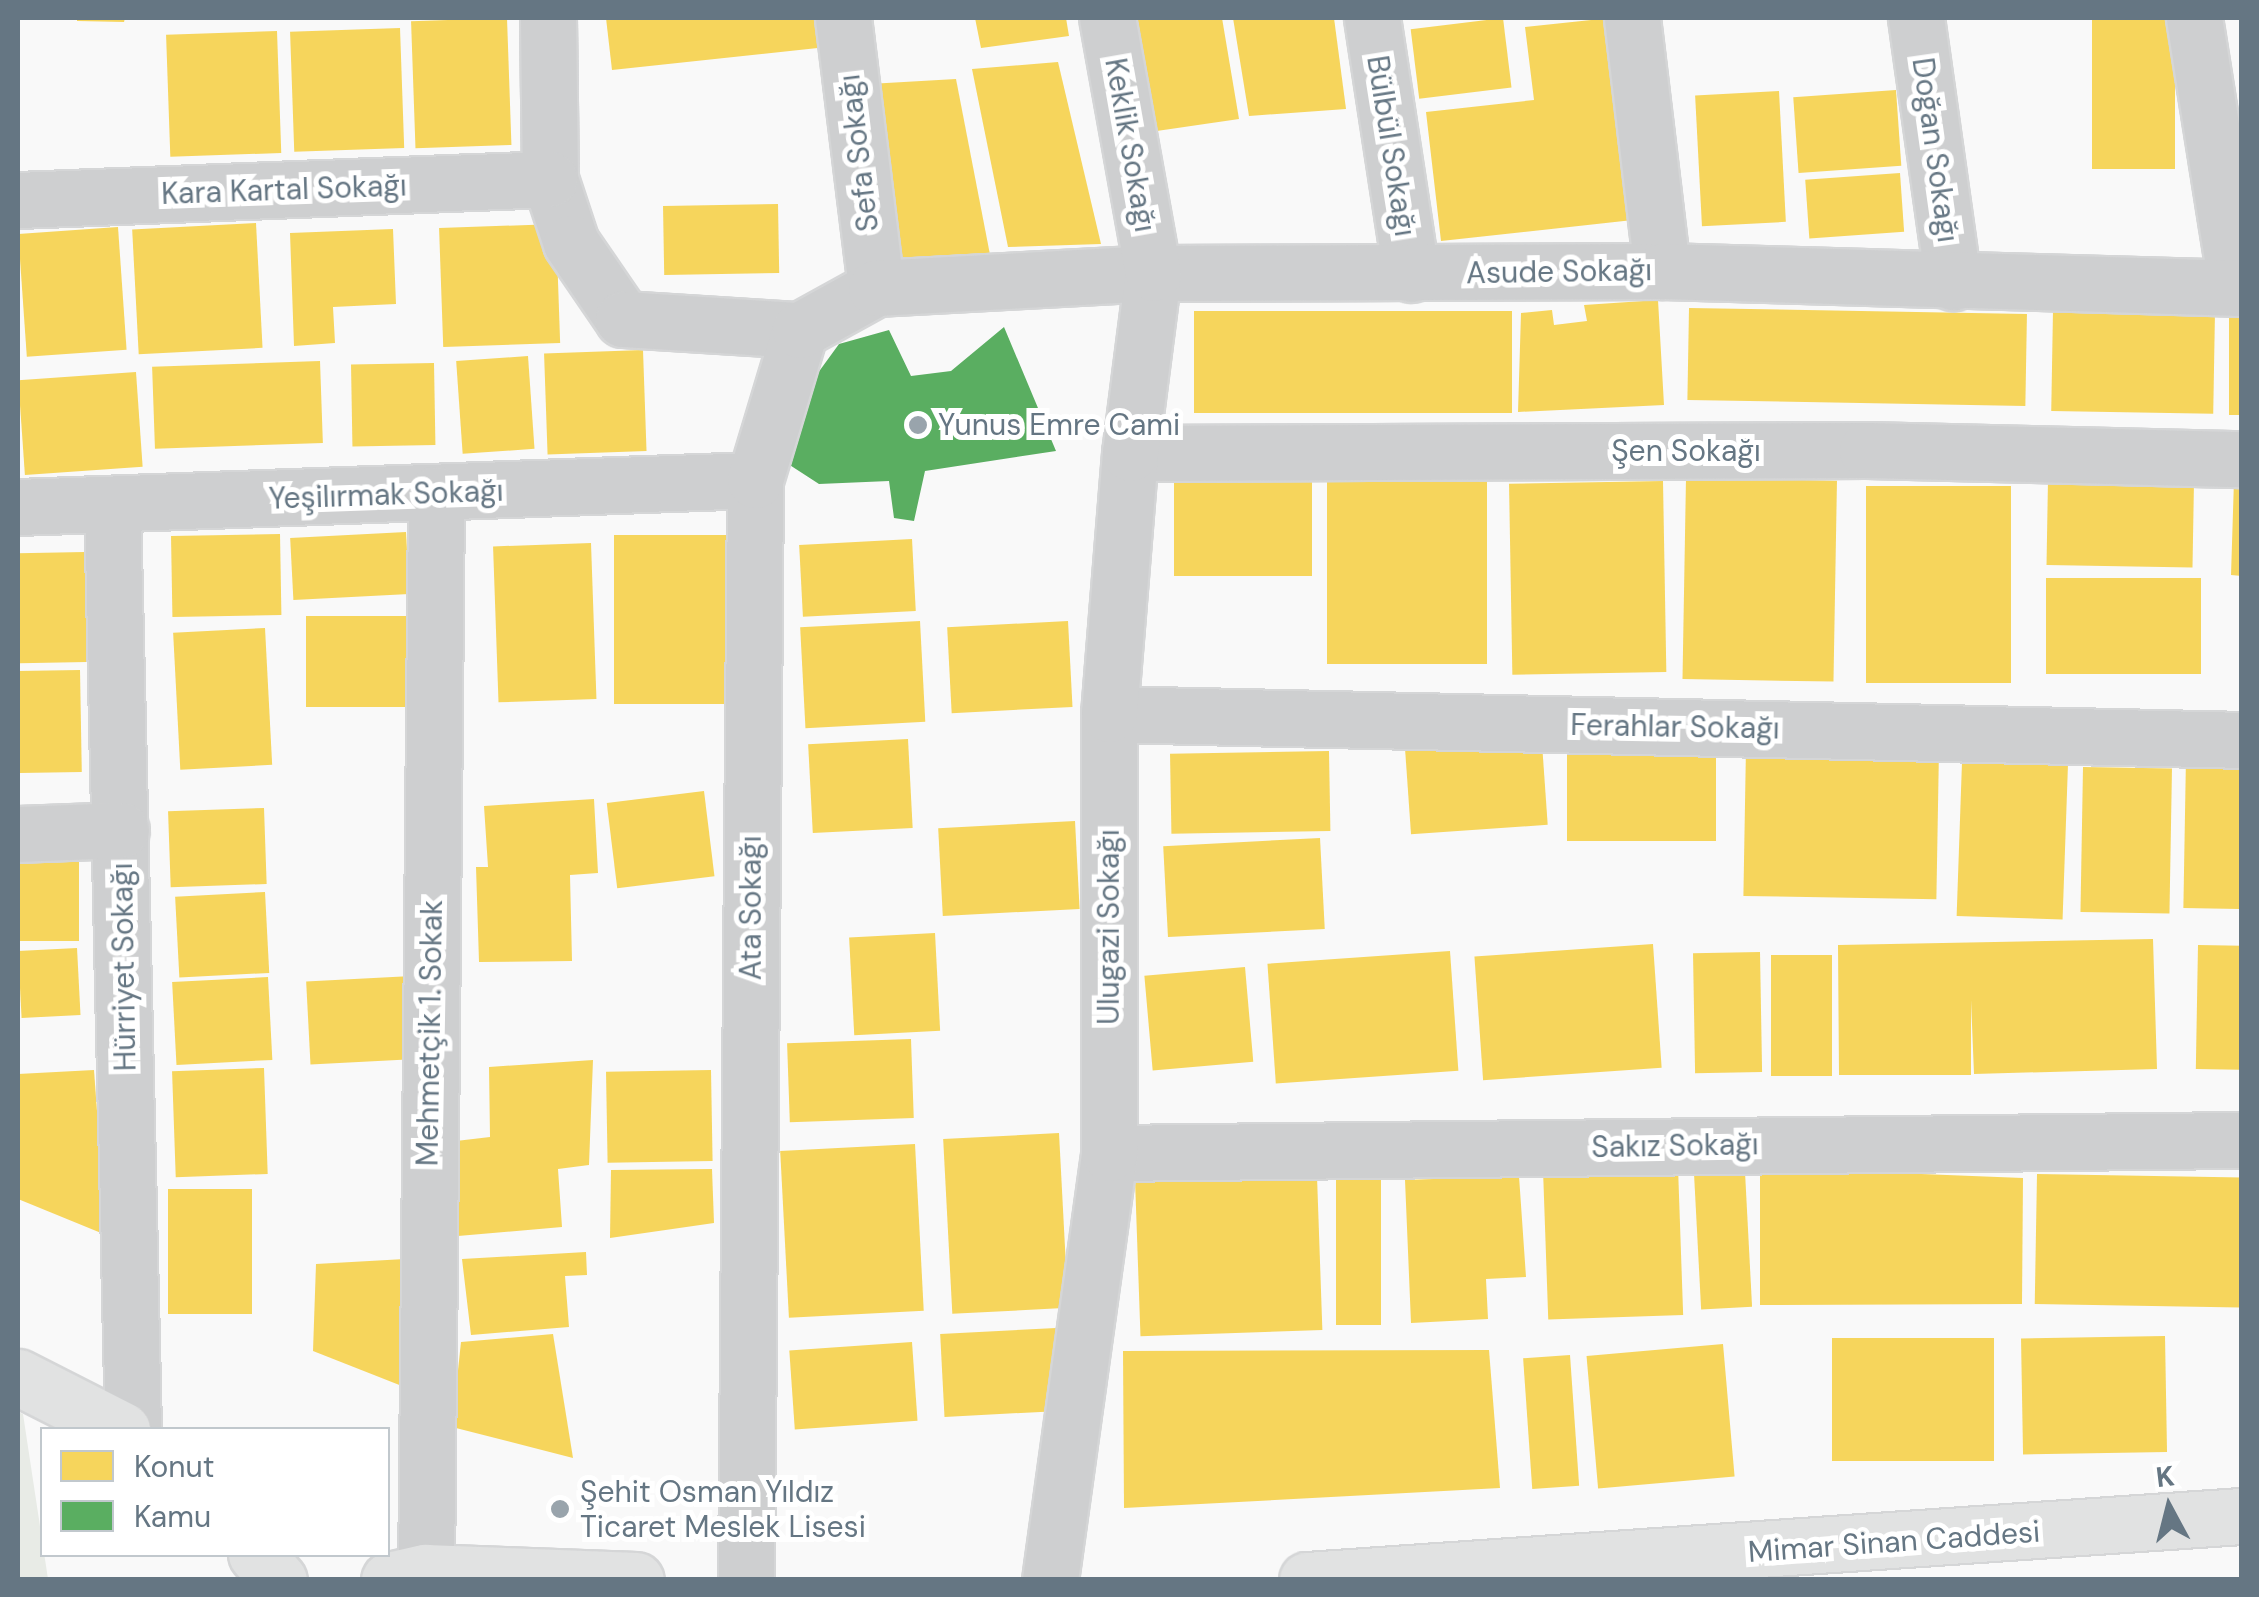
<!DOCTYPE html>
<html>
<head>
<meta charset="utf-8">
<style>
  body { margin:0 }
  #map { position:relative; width:2259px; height:1597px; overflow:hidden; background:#f9f9f9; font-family:"DM Sans",sans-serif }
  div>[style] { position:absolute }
  .green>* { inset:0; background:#e8ebe6 }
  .homes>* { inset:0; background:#f6d55c; transform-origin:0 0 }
  .public>* { inset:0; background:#5aae61 }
  .roads { filter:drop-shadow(2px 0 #d5d6d7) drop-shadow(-2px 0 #d5d6d7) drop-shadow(0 2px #d5d6d7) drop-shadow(0 -2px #d5d6d7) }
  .street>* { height:55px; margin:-27.5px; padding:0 27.5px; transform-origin:27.5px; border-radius:27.5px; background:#cecfd0 }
  .secondary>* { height:55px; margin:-27.5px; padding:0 27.5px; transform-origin:27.5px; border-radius:27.5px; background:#e1e2e2 }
  .dots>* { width:28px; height:28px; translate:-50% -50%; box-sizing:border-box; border:5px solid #fff; border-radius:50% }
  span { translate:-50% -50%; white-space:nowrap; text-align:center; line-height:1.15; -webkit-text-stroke:10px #fff; paint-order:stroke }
  .street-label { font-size:30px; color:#657683 }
  .poi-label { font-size:30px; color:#657683 }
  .left { translate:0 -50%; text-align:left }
  .frame { position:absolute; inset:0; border:20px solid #657683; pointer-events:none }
  .legend { position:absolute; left:40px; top:1427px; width:350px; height:130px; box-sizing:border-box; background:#fff; border:2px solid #c1c8cd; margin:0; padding:12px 18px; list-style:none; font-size:30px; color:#657683 }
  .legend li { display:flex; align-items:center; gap:20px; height:50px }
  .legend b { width:50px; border:2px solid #c1c8cd }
  .north { position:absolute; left:2119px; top:1457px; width:100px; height:100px; -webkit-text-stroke:8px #fff; paint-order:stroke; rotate:353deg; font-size:28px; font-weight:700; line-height:40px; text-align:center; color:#657683 }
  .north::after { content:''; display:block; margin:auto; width:35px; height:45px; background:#657683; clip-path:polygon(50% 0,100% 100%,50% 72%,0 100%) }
</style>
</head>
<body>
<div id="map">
  <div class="green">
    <div style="clip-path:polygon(18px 1412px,23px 1414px,48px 1579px,18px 1579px)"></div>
  </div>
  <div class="homes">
    <div style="clip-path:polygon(77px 18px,125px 18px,124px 22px,77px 21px)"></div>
    <div style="left:507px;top:18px;width:127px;height:96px;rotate:88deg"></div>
    <div style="clip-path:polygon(606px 18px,824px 18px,827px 47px,612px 70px)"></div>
    <div style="clip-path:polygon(975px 18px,1066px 18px,1069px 36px,981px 48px)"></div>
    <div style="clip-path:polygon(1125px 18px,1222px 18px,1239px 119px,1143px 133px)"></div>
    <div style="clip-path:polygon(1233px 18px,1334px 18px,1346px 109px,1249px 116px)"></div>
    <div style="left:1503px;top:18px;width:70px;height:93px;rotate:83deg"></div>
    <div style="clip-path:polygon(1610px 18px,1633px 220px,1441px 241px,1426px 112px,1534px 100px,1525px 27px)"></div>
    <div style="left:2092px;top:18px;width:83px;height:151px"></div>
    <div style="left:400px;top:28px;width:120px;height:110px;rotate:88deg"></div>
    <div style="left:277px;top:31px;width:122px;height:111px;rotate:88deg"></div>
    <div style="clip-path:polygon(1058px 62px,1101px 244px,1008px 247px,972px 69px)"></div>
    <div style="clip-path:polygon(956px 79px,992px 265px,898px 265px,869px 84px)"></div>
    <div style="left:1896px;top:90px;width:76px;height:103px;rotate:86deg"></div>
    <div style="left:1779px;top:91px;width:131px;height:84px;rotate:87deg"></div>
    <div style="left:1900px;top:173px;width:59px;height:95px;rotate:86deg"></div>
    <div style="left:778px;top:204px;width:69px;height:115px;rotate:89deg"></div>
    <div style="left:256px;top:223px;width:125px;height:124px;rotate:87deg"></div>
    <div style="left:556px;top:224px;width:119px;height:117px;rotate:88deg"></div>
    <div style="left:118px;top:227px;width:123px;height:100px;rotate:86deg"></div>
    <div style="clip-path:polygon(393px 229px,396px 304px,333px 307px,335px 343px,294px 346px,290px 233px)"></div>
    <div style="clip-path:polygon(1658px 300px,1664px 405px,1518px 412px,1521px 313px,1552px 310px,1554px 325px,1587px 321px,1584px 305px)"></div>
    <div style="left:1689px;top:308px;width:338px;height:92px;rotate:1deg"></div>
    <div style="left:2053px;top:310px;width:162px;height:101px;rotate:1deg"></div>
    <div style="left:1194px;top:311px;width:318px;height:102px"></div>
    <div style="left:2229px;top:317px;width:13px;height:98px"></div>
    <div style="left:643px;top:350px;width:101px;height:99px;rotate:88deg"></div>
    <div style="left:528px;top:356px;width:93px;height:72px;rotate:86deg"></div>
    <div style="left:320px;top:361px;width:82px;height:168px;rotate:88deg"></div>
    <div style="left:434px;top:363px;width:82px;height:83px;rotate:89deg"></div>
    <div style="left:136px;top:372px;width:95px;height:118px;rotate:86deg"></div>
    <div style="left:1487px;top:472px;width:192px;height:160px;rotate:90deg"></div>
    <div style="left:1174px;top:475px;width:138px;height:101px"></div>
    <div style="left:1686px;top:478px;width:151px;height:201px;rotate:1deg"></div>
    <div style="clip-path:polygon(2234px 479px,2242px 479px,2242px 576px,2231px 575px)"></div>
    <div style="left:2048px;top:480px;width:146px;height:85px;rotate:1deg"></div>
    <div style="left:1663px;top:481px;width:191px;height:154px;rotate:89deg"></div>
    <div style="left:1866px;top:486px;width:145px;height:197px"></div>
    <div style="left:406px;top:532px;width:62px;height:116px;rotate:87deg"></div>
    <div style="left:280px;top:534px;width:81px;height:109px;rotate:89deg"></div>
    <div style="left:738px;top:535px;width:169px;height:124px;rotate:90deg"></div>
    <div style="left:912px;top:539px;width:72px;height:113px;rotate:87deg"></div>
    <div style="left:591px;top:543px;width:156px;height:98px;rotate:88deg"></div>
    <div style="left:85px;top:552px;width:110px;height:67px;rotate:89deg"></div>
    <div style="left:2201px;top:578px;width:96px;height:155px;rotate:90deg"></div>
    <div style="left:306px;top:616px;width:103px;height:91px"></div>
    <div style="left:920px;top:621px;width:101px;height:120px;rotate:87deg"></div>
    <div style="left:1068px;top:621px;width:86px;height:121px;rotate:87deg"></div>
    <div style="left:265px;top:628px;width:137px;height:92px;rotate:87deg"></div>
    <div style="left:80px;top:670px;width:102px;height:62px;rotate:89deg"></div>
    <div style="left:1541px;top:729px;width:96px;height:137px;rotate:86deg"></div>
    <div style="left:908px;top:739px;width:89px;height:100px;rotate:87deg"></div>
    <div style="left:1567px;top:744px;width:149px;height:97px"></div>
    <div style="left:1746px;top:747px;width:193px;height:149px;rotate:1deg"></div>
    <div style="left:1329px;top:751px;width:80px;height:159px;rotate:89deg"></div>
    <div style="left:2186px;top:757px;width:56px;height:151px;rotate:1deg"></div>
    <div style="left:1962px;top:762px;width:106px;height:154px;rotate:2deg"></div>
    <div style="left:2083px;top:767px;width:89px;height:145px;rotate:1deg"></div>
    <div style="left:704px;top:791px;width:86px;height:98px;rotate:83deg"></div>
    <div style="clip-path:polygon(594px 799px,598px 873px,570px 875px,572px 961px,479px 962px,476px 867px,488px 867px,484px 806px)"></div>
    <div style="left:264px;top:808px;width:76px;height:96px;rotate:88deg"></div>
    <div style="left:1075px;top:821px;width:88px;height:137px;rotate:87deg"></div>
    <div style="left:1320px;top:838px;width:91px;height:157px;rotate:87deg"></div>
    <div style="left:18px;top:857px;width:61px;height:84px"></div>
    <div style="left:265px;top:892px;width:81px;height:90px;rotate:87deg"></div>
    <div style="left:935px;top:933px;width:98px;height:86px;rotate:87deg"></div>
    <div style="clip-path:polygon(2153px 939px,2157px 1069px,1974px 1074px,1971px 1000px,1971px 1075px,1839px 1075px,1838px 945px)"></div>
    <div style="left:1653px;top:944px;width:124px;height:179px;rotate:86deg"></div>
    <div style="left:2198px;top:945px;width:44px;height:124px;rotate:1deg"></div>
    <div style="left:77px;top:948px;width:67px;height:59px;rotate:87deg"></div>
    <div style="left:1450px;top:951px;width:120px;height:183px;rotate:86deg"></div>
    <div style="left:1760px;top:952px;width:120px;height:67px;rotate:89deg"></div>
    <div style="left:1771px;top:955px;width:61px;height:121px"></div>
    <div style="left:1245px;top:967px;width:95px;height:101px;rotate:85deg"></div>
    <div style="left:412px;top:976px;width:83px;height:106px;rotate:87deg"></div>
    <div style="left:268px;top:977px;width:83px;height:96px;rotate:87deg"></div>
    <div style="left:911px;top:1039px;width:79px;height:124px;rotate:88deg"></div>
    <div style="clip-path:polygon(593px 1060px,589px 1165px,558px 1169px,562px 1227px,458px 1236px,456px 1141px,490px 1137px,489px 1067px)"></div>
    <div style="left:264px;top:1068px;width:106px;height:92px;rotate:88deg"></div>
    <div style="clip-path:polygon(94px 1070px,106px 1235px,18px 1199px,18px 1074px)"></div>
    <div style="left:711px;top:1070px;width:91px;height:105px;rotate:89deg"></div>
    <div style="left:1059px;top:1133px;width:175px;height:116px;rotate:87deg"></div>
    <div style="left:915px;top:1144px;width:167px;height:135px;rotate:87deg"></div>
    <div style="left:1678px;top:1167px;width:148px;height:135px;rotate:88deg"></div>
    <div style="clip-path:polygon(712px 1169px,714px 1223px,610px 1238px,611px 1170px)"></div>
    <div style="left:1745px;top:1172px;width:135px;height:51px;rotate:87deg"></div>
    <div style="clip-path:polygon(1896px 1173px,2023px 1178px,2022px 1304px,1760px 1305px,1760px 1174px)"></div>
    <div style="left:2037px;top:1174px;width:205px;height:130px;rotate:1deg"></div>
    <div style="left:1336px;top:1175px;width:45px;height:150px"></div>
    <div style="left:1317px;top:1176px;width:154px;height:182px;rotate:88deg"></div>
    <div style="clip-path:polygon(1519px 1176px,1526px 1277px,1486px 1279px,1488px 1319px,1411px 1323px,1405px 1180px)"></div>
    <div style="left:252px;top:1189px;width:125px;height:84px;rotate:90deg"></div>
    <div style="clip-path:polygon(586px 1252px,587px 1275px,565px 1276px,569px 1327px,471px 1335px,462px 1259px)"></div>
    <div style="clip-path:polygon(405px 1259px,407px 1388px,313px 1351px,316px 1264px)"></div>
    <div style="left:1056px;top:1328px;width:83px;height:116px;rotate:87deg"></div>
    <div style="clip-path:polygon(553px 1334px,573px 1458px,452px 1427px,461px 1342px)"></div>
    <div style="left:2165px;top:1336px;width:116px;height:144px;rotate:89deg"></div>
    <div style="left:1994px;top:1338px;width:123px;height:162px;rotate:90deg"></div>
    <div style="left:912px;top:1342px;width:79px;height:123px;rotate:86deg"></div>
    <div style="left:1723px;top:1344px;width:133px;height:137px;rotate:85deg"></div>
    <div style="clip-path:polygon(1489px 1350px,1500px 1488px,1124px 1508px,1123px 1351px)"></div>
    <div style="left:1570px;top:1355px;width:131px;height:47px;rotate:86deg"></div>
  </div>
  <div class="public">
    <div style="clip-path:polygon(1004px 327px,1056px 451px,925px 471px,914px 521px,894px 518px,889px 481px,819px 484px,782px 460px,799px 399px,839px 344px,889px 330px,911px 376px,951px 371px)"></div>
  </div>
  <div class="roads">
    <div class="street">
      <div style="left:548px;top:18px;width:161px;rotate:89.3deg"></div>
      <div style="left:550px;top:179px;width:67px;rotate:71.8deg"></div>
      <div style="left:571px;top:243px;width:92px;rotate:55.6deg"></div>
      <div style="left:623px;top:319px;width:177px;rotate:3.6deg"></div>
      <div style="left:843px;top:18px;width:272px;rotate:83deg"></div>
      <div style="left:1372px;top:18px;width:259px;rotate:81.3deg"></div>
      <div style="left:1632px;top:18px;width:255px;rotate:83.2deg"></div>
      <div style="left:1916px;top:18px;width:267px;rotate:82deg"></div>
      <div style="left:2194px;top:18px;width:273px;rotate:81deg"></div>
      <div style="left:18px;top:200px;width:532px;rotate:-2.26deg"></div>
      <div style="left:1130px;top:453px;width:737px;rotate:-0.23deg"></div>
      <div style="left:1867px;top:450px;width:375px;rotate:1.4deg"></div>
      <div style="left:112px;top:504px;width:926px;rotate:88.7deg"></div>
      <div style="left:18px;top:507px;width:737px;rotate:-2.1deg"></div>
      <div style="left:1109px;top:714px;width:1133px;rotate:1.31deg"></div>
      <div style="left:18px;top:834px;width:103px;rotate:-2.2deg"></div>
      <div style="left:1109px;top:1153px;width:1133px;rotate:-0.66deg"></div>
      <div style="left:426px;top:1580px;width:1086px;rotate:-89.47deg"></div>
      <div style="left:746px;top:1580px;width:1100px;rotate:-89.53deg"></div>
      <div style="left:755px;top:480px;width:157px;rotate:-73.3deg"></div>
      <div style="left:800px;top:330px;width:87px;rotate:-28.9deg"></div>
      <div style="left:876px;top:288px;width:277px;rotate:-3.1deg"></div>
      <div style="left:1153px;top:273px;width:509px;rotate:-0.23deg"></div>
      <div style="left:1662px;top:271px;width:580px;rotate:1.68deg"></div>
      <div style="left:1050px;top:1580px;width:431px;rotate:-82.1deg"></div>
      <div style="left:1109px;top:1153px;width:439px;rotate:-90deg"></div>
      <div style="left:1109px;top:714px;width:262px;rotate:-85.4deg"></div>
      <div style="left:1130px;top:453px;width:181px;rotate:-82.7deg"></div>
      <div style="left:1153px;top:273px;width:259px;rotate:-100.2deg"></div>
    </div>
    <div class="secondary">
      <div style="left:18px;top:1377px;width:117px;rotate:27deg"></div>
      <div style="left:256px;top:1554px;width:35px;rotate:49deg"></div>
      <div style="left:389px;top:1580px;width:37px;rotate:-13deg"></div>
      <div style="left:425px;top:1572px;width:211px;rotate:2.2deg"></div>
      <div style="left:1307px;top:1580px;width:937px;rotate:-3.92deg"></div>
    </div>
  </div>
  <div class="dots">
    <div style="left:918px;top:425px;background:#99a4ac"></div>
    <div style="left:560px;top:1509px;background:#99a4ac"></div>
  </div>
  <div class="street-label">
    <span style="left:1130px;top:145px;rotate:80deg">Keklik Sokağı</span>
    <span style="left:1391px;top:146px;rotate:81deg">Bülbül Sokağı</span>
    <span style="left:1935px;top:150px;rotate:82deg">Doğan Sokağı</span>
    <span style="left:859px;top:153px;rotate:-97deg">Sefa Sokağı</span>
    <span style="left:284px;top:190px;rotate:-2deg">Kara Kartal Sokağı</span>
    <span style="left:1559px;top:272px;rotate:-1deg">Asude Sokağı</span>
    <span style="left:1686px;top:451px">Şen Sokağı</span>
    <span style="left:386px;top:495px;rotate:-2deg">Yeşilırmak Sokağı</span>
    <span style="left:1675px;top:727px;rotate:1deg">Ferahlar Sokağı</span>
    <span style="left:751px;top:908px;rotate:-90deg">Ata Sokağı</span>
    <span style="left:1109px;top:927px;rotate:-90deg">Ulugazi Sokağı</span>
    <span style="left:124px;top:967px;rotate:-91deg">Hürriyet Sokağı</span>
    <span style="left:430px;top:1033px;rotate:-89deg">Mehmetçik 1. Sokak</span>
    <span style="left:1675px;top:1146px;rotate:-1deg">Sakız Sokağı</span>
    <span style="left:1894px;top:1542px;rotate:-4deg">Mimar Sinan Caddesi</span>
  </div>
  <div class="poi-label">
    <span class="left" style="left:938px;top:425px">Yunus Emre Cami</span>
    <span class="left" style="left:580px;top:1509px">Şehit Osman Yıldız<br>Ticaret Meslek Lisesi</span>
  </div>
  <div class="frame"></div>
  <ul class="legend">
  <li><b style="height:28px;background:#f6d55c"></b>Konut</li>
  <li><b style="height:28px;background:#5aae61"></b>Kamu</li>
  </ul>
  <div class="north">K</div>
</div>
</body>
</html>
